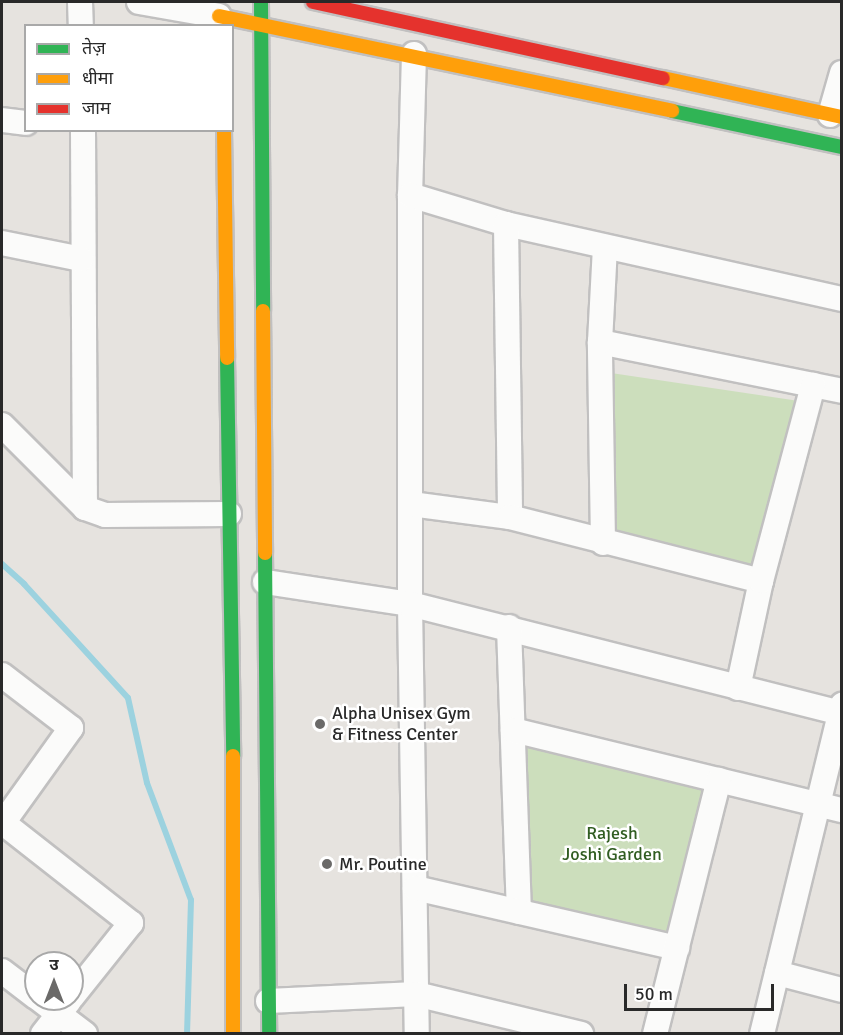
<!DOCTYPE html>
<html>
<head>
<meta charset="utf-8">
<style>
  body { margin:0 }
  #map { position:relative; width:843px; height:1035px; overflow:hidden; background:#e6e3df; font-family:Signika,"Noto Sans Devanagari",sans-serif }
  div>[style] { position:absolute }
  .green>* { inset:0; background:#ccdebc }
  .stream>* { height:6px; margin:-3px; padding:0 3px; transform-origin:3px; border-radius:3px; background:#9cd2df }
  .roads { filter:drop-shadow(2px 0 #c1c0c0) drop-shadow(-2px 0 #c1c0c0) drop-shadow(0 2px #c1c0c0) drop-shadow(0 -2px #c1c0c0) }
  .street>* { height:24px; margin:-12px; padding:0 12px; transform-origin:12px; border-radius:12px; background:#fbfbfa }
  .fast>* { height:14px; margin:-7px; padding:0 7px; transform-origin:7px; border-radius:7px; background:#30b455 }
  .slow>* { height:14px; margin:-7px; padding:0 7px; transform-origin:7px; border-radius:7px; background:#ff9f0a }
  .jam>* { height:14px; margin:-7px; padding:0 7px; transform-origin:7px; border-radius:7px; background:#e5322d }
  .dots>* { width:16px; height:16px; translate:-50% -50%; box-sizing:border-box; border:3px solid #fff; border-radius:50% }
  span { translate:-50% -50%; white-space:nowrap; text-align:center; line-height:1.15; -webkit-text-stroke:5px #fff; paint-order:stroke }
  .poi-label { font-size:18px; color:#292929 }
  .left { translate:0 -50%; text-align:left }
  .park-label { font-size:18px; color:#315d22 }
  .frame { position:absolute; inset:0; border:3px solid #292929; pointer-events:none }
  .legend { position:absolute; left:24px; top:24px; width:210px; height:108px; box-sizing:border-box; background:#fff; border:2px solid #a9a9a9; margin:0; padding:8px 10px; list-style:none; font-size:18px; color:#292929 }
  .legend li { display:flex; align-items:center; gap:12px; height:30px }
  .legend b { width:30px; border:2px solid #a9a9a9 }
  .north { position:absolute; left:24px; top:951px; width:60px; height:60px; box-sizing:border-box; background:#fff; border:2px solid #a9a9a9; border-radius:50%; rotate:0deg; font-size:16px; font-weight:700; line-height:24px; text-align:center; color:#292929 }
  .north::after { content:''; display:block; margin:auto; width:21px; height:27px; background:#6b6a69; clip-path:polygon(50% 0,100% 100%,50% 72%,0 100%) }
  .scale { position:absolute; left:624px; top:984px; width:150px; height:27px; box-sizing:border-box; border:3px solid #292929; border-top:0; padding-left:8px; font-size:18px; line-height:21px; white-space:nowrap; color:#292929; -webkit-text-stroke:4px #fff; paint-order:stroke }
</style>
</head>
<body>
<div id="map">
  <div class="green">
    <div style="clip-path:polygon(611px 373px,799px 401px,758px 572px,610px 540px)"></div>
    <div style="clip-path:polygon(524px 745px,706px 789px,668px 935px,531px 902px)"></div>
  </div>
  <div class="stream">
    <div style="left:2px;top:564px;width:30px;rotate:42deg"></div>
    <div style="left:24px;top:584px;width:154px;rotate:47.6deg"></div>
    <div style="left:128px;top:698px;width:87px;rotate:77.4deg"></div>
    <div style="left:147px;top:783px;width:125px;rotate:69.4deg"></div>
    <div style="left:191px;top:900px;width:134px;rotate:91.7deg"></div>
  </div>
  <div class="roads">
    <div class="street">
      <div style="left:80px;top:2px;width:24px;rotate:88deg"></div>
      <div style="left:139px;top:2px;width:81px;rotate:9.9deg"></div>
      <div style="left:414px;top:54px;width:141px;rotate:91.6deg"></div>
      <div style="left:410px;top:195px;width:409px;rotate:90deg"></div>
      <div style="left:410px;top:604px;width:430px;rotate:89.1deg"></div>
      <div style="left:830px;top:115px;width:44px;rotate:-74.1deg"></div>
      <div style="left:2px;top:120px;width:24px;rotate:7deg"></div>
      <div style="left:83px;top:130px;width:378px;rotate:89.7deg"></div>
      <div style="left:410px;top:195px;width:100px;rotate:16.8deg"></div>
      <div style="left:506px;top:224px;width:344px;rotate:12.6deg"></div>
      <div style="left:506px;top:224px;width:293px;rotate:89.2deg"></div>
      <div style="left:2px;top:243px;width:81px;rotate:11.4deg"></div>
      <div style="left:600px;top:342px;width:247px;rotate:11.4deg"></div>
      <div style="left:2px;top:425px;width:117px;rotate:45deg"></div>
      <div style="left:85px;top:508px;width:21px;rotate:19deg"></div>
      <div style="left:105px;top:515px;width:124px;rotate:-0.5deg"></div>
      <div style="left:411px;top:504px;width:100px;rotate:7.5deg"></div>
      <div style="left:510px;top:517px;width:259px;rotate:14.3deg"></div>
      <div style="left:603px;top:543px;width:201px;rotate:-90.9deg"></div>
      <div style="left:600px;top:342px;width:95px;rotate:-87deg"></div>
      <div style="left:265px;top:582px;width:147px;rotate:8.6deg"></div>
      <div style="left:410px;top:604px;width:446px;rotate:14.2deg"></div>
      <div style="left:509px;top:627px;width:285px;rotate:88deg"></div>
      <div style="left:2px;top:675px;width:87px;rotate:37.5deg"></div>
      <div style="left:71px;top:728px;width:117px;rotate:125.6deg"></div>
      <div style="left:738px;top:688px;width:109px;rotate:-77.9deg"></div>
      <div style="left:761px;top:581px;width:203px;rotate:-75.1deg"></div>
      <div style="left:513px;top:730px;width:339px;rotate:13.7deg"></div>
      <div style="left:2px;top:822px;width:164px;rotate:38.1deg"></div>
      <div style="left:131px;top:923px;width:95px;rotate:128.6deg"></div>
      <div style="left:415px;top:888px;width:269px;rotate:12.9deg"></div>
      <div style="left:2px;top:971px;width:43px;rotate:37.4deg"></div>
      <div style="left:777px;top:973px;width:67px;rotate:14.7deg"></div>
      <div style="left:39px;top:999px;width:58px;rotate:37.3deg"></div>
      <div style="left:268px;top:1001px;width:148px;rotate:-2.7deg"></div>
      <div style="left:416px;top:994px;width:170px;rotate:13.6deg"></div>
      <div style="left:43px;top:1034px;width:42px;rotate:-51.8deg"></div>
      <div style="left:655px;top:1034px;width:262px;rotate:-75.9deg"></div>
      <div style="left:762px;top:1034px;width:339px;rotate:-76.3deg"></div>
    </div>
    <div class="fast">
      <div style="left:261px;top:2px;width:309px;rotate:89.6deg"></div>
      <div style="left:672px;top:111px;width:174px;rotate:12deg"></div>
      <div style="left:227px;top:358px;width:398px;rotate:89.1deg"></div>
      <div style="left:265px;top:553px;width:481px;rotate:89.5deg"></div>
    </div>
    <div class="slow">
      <div style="left:219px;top:16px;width:463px;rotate:11.8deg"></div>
      <div style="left:663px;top:78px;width:183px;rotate:12.3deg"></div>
      <div style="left:224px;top:130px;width:228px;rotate:89.2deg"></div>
      <div style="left:263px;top:311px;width:242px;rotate:89.5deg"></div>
      <div style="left:233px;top:756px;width:278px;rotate:90deg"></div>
    </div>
    <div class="jam">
      <div style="left:313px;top:2px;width:358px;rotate:12.3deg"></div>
    </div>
  </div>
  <div class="dots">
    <div style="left:320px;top:724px;background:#6b6a69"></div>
    <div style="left:327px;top:864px;background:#6b6a69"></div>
  </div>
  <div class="poi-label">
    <span class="left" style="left:332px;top:724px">Alpha Unisex Gym<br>&amp; Fitness Center</span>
    <span class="left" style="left:339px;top:864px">Mr. Poutine</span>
  </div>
  <div class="park-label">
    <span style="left:612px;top:844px">Rajesh<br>Joshi Garden</span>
  </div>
  <div class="frame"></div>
  <ul class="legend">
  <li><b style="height:8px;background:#30b455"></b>तेज़</li>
  <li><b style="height:8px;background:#ff9f0a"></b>धीमा</li>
  <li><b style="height:8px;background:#e5322d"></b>जाम</li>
  </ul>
  <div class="north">उ</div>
  <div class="scale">50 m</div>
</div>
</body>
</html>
